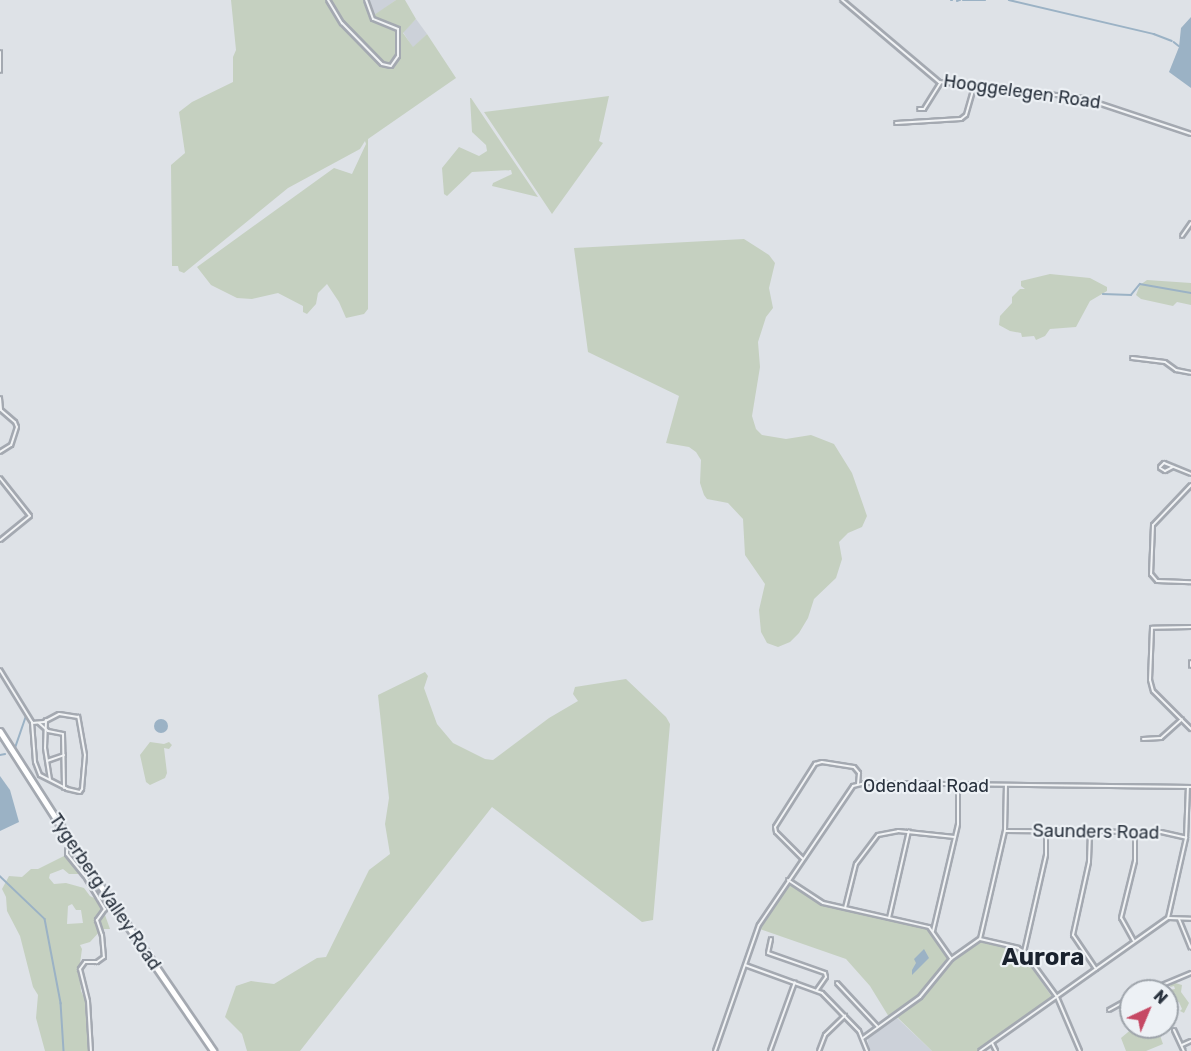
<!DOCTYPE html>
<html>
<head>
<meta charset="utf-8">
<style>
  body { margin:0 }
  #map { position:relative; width:1191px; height:1051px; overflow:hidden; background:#dee2e7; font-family:Rubik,sans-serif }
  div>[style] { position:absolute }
  .built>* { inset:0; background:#ccd1d9 }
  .green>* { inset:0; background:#c5d0c0 }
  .water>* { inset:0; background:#9bb2c5 }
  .round { border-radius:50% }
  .stream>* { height:1.5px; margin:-0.75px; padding:0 0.75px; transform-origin:0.75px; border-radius:0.75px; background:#9bb2c5 }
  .roads { filter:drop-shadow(2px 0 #a4a9b1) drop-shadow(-2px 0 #a4a9b1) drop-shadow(0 2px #a4a9b1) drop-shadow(0 -2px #a4a9b1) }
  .minor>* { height:2px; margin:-1px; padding:0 1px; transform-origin:1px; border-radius:1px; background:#f1f3f5 }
  .primary>* { height:4.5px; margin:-2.25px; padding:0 2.25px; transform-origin:2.25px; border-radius:2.25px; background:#fff }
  span { translate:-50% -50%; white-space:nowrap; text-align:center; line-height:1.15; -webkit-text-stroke:4.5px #edf1f5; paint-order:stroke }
  .street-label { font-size:18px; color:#28313d }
  .district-label { font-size:24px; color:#1a222e; font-weight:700 }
  .north { position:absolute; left:1119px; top:979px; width:60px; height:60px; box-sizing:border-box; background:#edf1f5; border:2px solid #9ea4ab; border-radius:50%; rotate:44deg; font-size:16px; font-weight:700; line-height:24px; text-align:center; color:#28313d }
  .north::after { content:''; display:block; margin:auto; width:21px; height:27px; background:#c64964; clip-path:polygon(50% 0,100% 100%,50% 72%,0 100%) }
</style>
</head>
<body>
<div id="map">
  <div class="built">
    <div style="clip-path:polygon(368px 0,396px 0,374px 16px)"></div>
    <div style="clip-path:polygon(416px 19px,427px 34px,413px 48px,403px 32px)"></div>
    <div style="clip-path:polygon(896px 1017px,932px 1051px,870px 1051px,867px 1037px)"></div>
  </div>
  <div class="green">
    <div style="clip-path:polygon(231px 0,369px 0,374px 15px,396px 0,405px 0,416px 19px,403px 33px,413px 47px,427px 34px,456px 78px,368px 139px,368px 309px,364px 314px,346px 318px,339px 302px,327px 284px,318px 293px,316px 304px,307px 314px,303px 312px,303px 306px,278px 293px,252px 299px,237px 298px,211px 285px,197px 267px,334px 168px,352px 174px,366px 144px,365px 141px,360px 149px,288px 188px,184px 273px,179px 271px,178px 266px,172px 266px,171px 165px,185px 153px,179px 112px,192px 102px,233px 82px,233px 57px,236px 50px)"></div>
    <div style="clip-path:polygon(609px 96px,599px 141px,603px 143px,552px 214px,484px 112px)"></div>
    <div style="clip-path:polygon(470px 98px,471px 98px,538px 197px,492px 186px,493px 183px,512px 174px,511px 170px,472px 172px,447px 196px,444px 194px,442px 168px,459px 147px,479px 156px,487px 151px,486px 145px,472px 132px)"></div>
    <div style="clip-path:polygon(744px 239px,769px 255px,775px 263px,769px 288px,773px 308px,766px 317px,758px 342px,760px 367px,752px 416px,756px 429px,762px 435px,786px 439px,811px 435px,834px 444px,852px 473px,867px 516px,862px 527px,848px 533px,839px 542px,842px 559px,836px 578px,814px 599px,808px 618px,799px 633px,790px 642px,778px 647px,767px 643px,761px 632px,759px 610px,765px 584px,745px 555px,743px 519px,728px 503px,707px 499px,704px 495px,700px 483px,701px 460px,696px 452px,689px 447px,666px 443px,679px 396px,588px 352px,574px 248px)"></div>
    <div style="clip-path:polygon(1050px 274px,1090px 278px,1107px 287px,1107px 291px,1090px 301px,1076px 327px,1050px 329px,1045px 336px,1036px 340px,1034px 336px,1022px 337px,1021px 333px,1010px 331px,999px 325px,1000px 316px,1012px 303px,1012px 297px,1020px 289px,1025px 289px,1021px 286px,1021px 281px)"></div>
    <div style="clip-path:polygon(1147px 280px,1191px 283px,1191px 305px,1177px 302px,1173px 306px,1141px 299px,1136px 295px,1140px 285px)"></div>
    <div style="clip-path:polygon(425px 672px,428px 676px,424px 688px,437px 724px,453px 743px,485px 759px,493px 760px,549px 718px,578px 701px,573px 694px,575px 687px,626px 679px,666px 717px,670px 724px,653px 920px,642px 922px,492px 807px,300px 1051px,247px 1051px,242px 1034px,225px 1017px,236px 986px,251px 981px,274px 984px,317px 958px,326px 957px,369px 870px,390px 854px,385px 824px,389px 798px,378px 695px)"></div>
    <div style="clip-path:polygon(150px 742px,164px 744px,169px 742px,172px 745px,169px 749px,164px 748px,167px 773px,165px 778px,150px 785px,146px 782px,140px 755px)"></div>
    <div style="clip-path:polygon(evenodd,66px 855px,77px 865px,81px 874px,69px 874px,63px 869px,50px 874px,49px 878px,54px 884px,66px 883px,84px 888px,90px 896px,100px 901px,110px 929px,102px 929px,90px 942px,80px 945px,82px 949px,79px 970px,81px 991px,86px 1002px,90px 1051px,45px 1051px,36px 1018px,38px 995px,33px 987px,20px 936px,7px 911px,6px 897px,2px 889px,9px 876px,22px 877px,31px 869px,38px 869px,66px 855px,72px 904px,76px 910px,81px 910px,83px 923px,67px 924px,68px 906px,72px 904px)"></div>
    <div style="clip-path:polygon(791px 884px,822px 904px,928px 929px,948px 959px,921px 994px,889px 1017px,870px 986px,846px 959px,760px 929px,786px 886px)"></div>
    <div style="clip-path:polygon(979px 942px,1020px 951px,1052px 997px,977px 1051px,932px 1051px,897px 1017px,924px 997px,952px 959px)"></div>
    <div style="clip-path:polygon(1172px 982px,1182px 985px,1181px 992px,1189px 1003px,1184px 1013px,1180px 1011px,1182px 1009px,1179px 1002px,1169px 998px,1169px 990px,1175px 989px,1174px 986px,1170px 987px)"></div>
    <div style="clip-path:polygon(1134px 1027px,1144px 1027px,1148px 1037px,1159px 1033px,1163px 1044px,1146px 1051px,1126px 1051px,1121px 1038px)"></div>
  </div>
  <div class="water">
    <div style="clip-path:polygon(1191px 17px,1191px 88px,1169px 72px,1179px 47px,1181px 28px)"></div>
    <div class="round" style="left:154px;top:719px;width:14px;height:14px"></div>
    <div style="clip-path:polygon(0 776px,10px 790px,19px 822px,0 831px)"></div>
    <div style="clip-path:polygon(924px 949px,929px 958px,912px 975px,912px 970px,916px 963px,914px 959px)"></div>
  </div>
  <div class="stream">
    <div style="left:951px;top:0;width:1px"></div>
    <div style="left:963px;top:0;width:22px"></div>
    <div style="left:1009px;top:0;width:149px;rotate:13.2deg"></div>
    <div style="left:1154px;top:34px;width:19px;rotate:21deg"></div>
    <div style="left:957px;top:1px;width:3px;rotate:-18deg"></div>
    <div style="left:1174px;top:42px;width:6px;rotate:39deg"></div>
    <div style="left:1103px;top:294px;width:28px;rotate:2deg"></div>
    <div style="left:1131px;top:295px;width:14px;rotate:-51deg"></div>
    <div style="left:1140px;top:284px;width:52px;rotate:10deg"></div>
    <div style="left:15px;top:748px;width:34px;rotate:-71deg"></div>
    <div style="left:0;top:755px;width:5px;rotate:-11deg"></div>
    <div style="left:0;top:876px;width:62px;rotate:43.7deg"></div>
    <div style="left:45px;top:919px;width:86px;rotate:79.2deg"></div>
    <div style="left:61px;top:1003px;width:48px;rotate:86.4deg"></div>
  </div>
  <div class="roads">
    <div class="minor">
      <div style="left:328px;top:0;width:27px;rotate:59deg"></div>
      <div style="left:342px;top:23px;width:57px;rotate:45.7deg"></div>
      <div style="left:382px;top:64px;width:9px;rotate:13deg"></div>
      <div style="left:391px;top:66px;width:12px;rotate:-55deg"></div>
      <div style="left:398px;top:56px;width:27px;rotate:-90deg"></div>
      <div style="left:398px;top:29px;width:27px;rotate:-158deg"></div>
      <div style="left:373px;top:19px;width:20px;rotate:-110deg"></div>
      <div style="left:842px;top:0;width:127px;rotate:40.2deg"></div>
      <div style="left:939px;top:82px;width:145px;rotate:6.3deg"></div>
      <div style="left:1083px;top:98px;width:114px;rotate:18.4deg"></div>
      <div style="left:0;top:52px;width:19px;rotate:90deg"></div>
      <div style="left:919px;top:109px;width:5px"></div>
      <div style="left:924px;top:109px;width:31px;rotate:-58deg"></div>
      <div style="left:896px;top:123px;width:65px;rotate:-3.5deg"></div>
      <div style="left:961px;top:119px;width:6px;rotate:-39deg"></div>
      <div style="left:966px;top:115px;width:29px;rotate:-74deg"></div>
      <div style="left:1182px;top:236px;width:16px;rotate:-55deg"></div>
      <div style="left:1132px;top:358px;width:33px;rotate:7deg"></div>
      <div style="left:1165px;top:362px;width:14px;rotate:36deg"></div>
      <div style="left:1176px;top:370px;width:15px;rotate:11deg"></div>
      <div style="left:0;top:398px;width:12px;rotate:85deg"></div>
      <div style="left:1px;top:410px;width:18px;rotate:41deg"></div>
      <div style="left:15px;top:422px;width:5px;rotate:68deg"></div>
      <div style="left:17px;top:427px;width:19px;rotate:108deg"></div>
      <div style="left:11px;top:445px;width:13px;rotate:148deg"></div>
      <div style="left:1160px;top:467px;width:6px;rotate:-45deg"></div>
      <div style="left:1164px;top:463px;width:29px;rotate:22deg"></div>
      <div style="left:1160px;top:468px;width:6px;rotate:31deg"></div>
      <div style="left:1165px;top:471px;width:9px;rotate:-27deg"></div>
      <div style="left:0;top:478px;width:48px;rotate:51.7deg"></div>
      <div style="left:30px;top:516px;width:38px;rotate:141deg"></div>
      <div style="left:1191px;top:485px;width:55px;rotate:133.5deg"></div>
      <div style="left:1153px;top:525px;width:49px;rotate:92.3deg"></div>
      <div style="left:1151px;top:574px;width:9px;rotate:49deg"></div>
      <div style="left:1157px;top:581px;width:34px;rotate:2deg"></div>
      <div style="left:1191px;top:627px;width:39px;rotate:179deg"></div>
      <div style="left:1152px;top:628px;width:52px;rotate:92.2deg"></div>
      <div style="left:1150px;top:680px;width:11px;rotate:75deg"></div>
      <div style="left:1153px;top:691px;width:54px;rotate:45deg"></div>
      <div style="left:1191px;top:662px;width:4px;rotate:90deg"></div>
      <div style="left:0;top:670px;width:61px;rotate:58.4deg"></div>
      <div style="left:32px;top:722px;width:40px;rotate:85.7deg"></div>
      <div style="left:35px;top:762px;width:14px;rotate:69deg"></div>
      <div style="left:40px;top:775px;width:30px;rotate:27deg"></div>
      <div style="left:67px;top:789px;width:13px;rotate:13deg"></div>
      <div style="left:80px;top:792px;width:4px;rotate:-56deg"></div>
      <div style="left:82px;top:789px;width:34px;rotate:-85deg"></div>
      <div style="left:85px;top:755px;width:39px;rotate:-100deg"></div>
      <div style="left:78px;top:717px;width:19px;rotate:-171deg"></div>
      <div style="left:59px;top:714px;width:17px;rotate:152deg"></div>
      <div style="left:44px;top:722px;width:12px;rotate:175deg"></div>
      <div style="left:46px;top:720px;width:28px;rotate:92deg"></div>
      <div style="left:45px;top:748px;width:32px;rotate:81deg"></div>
      <div style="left:39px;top:723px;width:12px;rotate:42deg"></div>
      <div style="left:48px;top:731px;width:15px;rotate:11deg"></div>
      <div style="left:63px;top:734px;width:54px;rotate:88.9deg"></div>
      <div style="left:1143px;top:739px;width:18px;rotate:-3deg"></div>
      <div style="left:1161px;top:738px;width:28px;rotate:-42deg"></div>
      <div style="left:47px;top:761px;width:18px;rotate:-19deg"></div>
      <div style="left:1005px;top:831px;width:156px;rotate:0.4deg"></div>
      <div style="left:1161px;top:832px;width:26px;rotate:13deg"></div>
      <div style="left:1090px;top:832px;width:30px;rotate:92deg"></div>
      <div style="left:1089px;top:862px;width:75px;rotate:102.4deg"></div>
      <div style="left:1073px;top:935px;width:41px;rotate:55.9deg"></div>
      <div style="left:67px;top:850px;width:4px;rotate:90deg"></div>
      <div style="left:67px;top:854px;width:28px;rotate:51deg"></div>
      <div style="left:85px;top:876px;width:39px;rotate:59deg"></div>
      <div style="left:105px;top:909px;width:14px;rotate:126deg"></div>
      <div style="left:97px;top:920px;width:16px;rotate:72deg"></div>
      <div style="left:102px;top:935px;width:22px;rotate:85deg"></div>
      <div style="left:104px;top:957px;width:9px;rotate:144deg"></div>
      <div style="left:97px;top:962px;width:12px;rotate:180deg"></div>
      <div style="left:85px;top:962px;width:9px;rotate:126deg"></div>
      <div style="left:80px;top:969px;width:33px;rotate:76deg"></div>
      <div style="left:88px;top:1001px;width:50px;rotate:86.6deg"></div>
      <div style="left:803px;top:859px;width:38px;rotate:-135deg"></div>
      <div style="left:776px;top:832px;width:5px;rotate:-101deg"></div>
      <div style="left:775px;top:827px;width:75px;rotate:-57.6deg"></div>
      <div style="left:815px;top:764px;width:7px;rotate:-16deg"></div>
      <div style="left:822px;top:762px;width:32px;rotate:9deg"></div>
      <div style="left:854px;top:767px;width:8px;rotate:50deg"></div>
      <div style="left:859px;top:773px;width:11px;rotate:95deg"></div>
      <div style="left:788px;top:880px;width:42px;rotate:33.3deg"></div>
      <div style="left:823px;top:903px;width:109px;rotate:12.8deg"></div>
      <div style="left:929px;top:927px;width:39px;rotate:55deg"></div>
      <div style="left:845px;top:908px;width:45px;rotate:-76deg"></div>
      <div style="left:856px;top:864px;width:36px;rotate:-53deg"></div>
      <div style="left:878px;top:835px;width:20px;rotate:-11deg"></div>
      <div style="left:898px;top:831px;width:57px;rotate:6deg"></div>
      <div style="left:889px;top:918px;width:89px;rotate:-77.1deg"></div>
      <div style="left:1168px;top:918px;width:23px;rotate:2deg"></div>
      <div style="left:1179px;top:919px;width:31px;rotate:68deg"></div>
      <div style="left:933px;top:931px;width:110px;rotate:-76.8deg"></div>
      <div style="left:958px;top:824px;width:40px;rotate:-90deg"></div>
      <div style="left:771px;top:939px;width:14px;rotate:102deg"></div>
      <div style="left:768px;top:953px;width:60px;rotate:19.3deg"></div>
      <div style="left:825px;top:973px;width:4px;rotate:76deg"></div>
      <div style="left:826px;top:977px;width:16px;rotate:125deg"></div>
      <div style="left:980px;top:939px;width:111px;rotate:-77deg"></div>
      <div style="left:1005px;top:831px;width:46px;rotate:-88.8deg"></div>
      <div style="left:1134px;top:941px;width:26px;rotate:-119deg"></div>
      <div style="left:1121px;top:918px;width:59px;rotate:-76.2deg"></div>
      <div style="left:1135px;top:861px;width:29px;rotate:-90deg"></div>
      <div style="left:1024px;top:952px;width:99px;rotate:-77.2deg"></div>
      <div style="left:1046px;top:855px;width:24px;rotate:-90deg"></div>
      <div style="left:745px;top:965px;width:82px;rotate:20deg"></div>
      <div style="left:822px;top:993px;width:53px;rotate:45.8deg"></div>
      <div style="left:859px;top:1031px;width:22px;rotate:68deg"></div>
      <div style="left:837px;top:983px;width:60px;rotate:47deg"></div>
      <div style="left:1148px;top:991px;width:47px;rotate:-22.7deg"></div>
      <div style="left:1109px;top:1010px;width:25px;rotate:-29deg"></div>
      <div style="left:1174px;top:1030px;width:23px;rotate:65deg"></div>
      <div style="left:863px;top:1038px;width:70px;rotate:-35.7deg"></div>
      <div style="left:920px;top:997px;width:49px;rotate:-50.8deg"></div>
      <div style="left:951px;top:959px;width:35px;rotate:-35deg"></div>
      <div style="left:980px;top:939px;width:39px;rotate:13deg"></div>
      <div style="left:1018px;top:948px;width:9px;rotate:36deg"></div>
      <div style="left:1025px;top:953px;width:54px;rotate:54deg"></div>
      <div style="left:1057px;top:997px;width:59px;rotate:66.9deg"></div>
      <div style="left:992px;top:1043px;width:9px;rotate:63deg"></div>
      <div style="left:1182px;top:1045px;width:10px;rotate:-24deg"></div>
      <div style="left:715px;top:1051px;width:133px;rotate:-70.8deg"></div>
      <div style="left:759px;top:925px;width:168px;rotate:-55.9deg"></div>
      <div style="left:853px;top:786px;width:13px;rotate:-13deg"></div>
      <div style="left:866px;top:783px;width:325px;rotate:0.7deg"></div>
      <div style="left:770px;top:1051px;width:73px;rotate:-70.1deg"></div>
      <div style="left:819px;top:1051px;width:17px;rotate:-69deg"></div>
      <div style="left:825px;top:1035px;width:28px;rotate:-44deg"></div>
      <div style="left:980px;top:1051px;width:230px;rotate:-35.3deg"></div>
      <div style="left:1168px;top:918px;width:82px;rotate:-77.3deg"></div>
      <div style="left:1186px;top:838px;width:51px;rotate:-87.8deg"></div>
    </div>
    <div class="primary">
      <div style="left:0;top:731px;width:150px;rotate:57.3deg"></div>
      <div style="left:81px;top:857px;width:235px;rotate:55.6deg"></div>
    </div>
  </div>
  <div class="street-label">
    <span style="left:1022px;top:92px;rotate:8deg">Hooggelegen Road</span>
    <span style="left:926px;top:786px">Odendaal Road</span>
    <span style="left:1096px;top:832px;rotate:1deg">Saunders Road</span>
    <span style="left:105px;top:892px;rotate:56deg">Tygerberg Valley Road</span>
  </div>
  <div class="district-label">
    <span style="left:1043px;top:958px">Aurora</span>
  </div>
  <div class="north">N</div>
</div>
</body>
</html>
